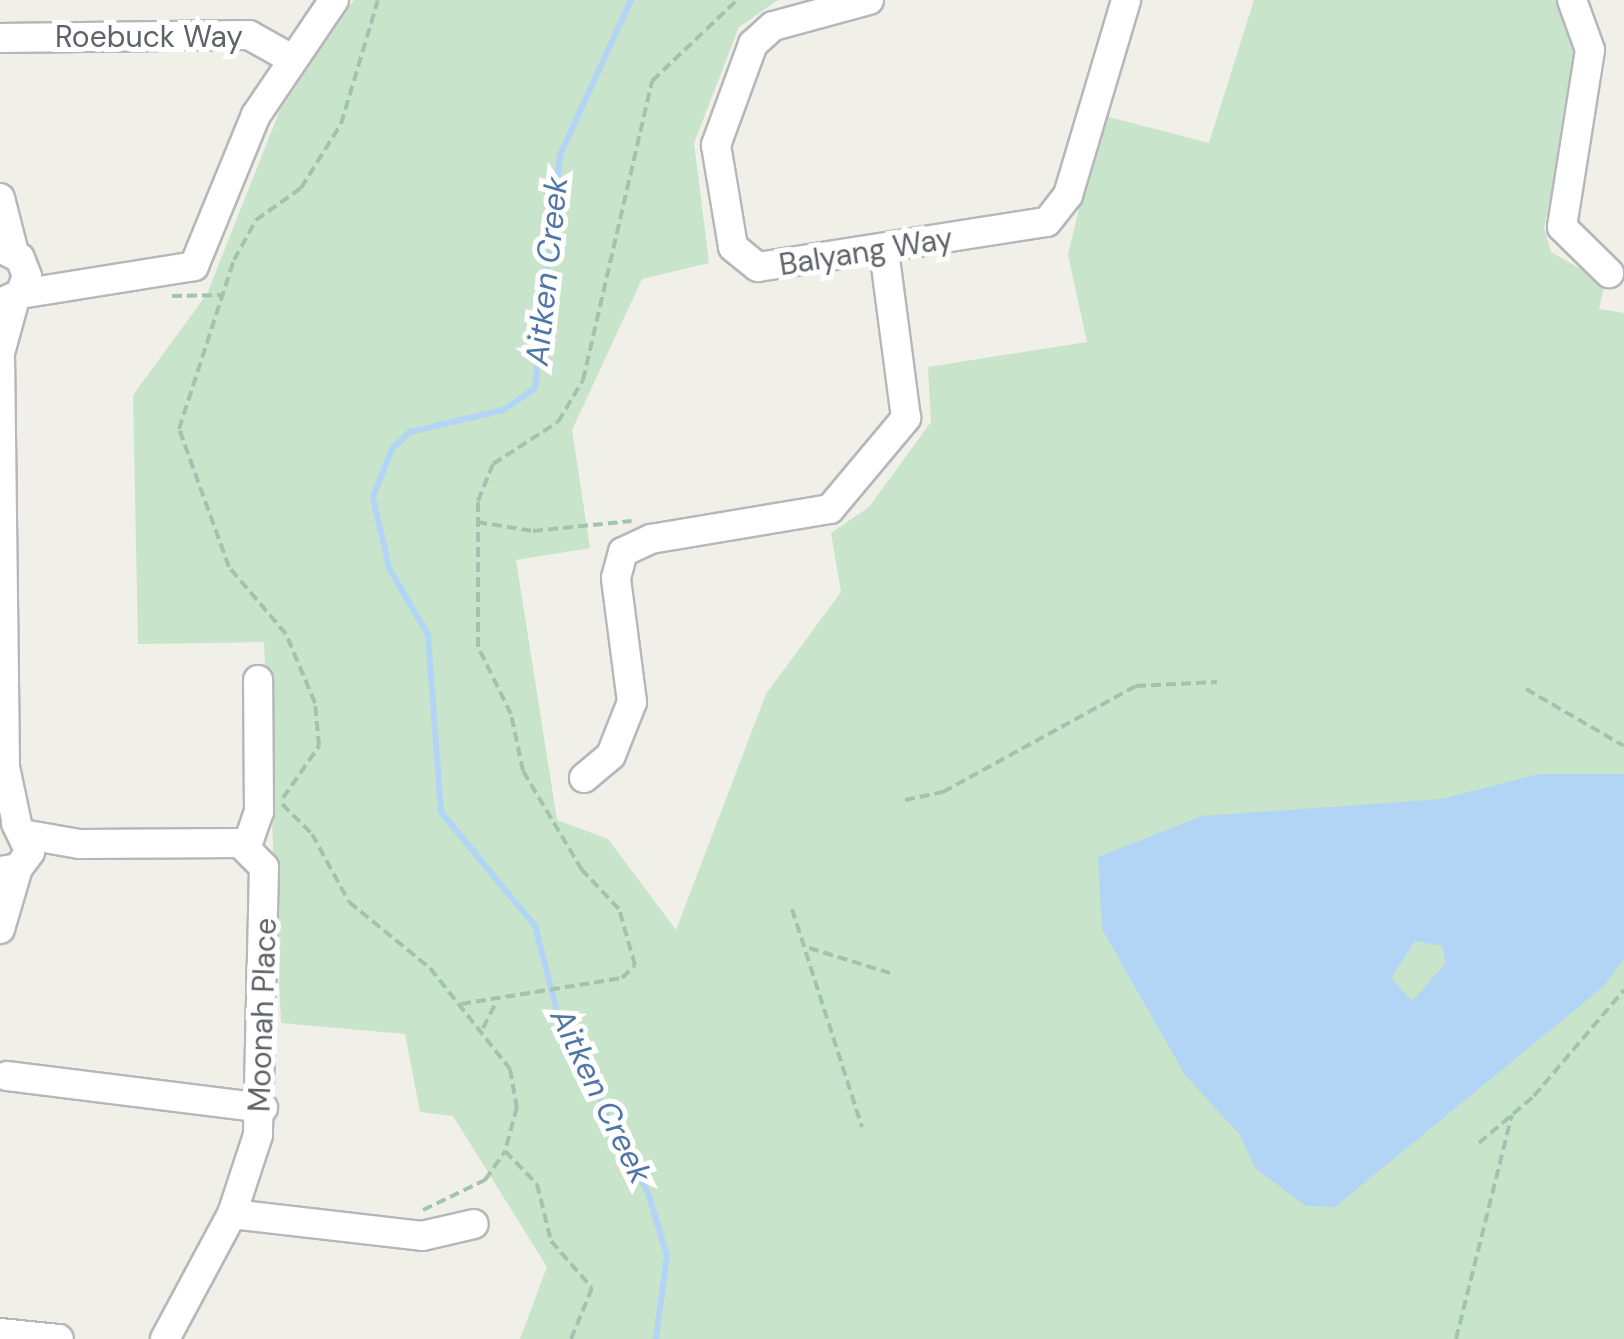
<!DOCTYPE html>
<html>
<head>
<meta charset="utf-8">
<style>
  body { margin:0 }
  #map { position:relative; width:1624px; height:1339px; overflow:hidden; background:#f0efe8; font-family:"DM Sans",sans-serif }
  div>[style] { position:absolute }
  .green>* { inset:0; background:#c8e4ca }
  .water>* { inset:0; background:#b2d5f6 }
  .stream>* { height:6px; margin:-3px; padding:0 3px; transform-origin:3px; border-radius:3px; background:#b2d5f6 }
  .path>* { height:4px; margin-top:-2px; transform-origin:0; background:repeating-linear-gradient(90deg,#a2c4ae 0 10px,transparent 0 15px) }
  .roads { filter:drop-shadow(2px 0 #b5b7bb) drop-shadow(-2px 0 #b5b7bb) drop-shadow(0 2px #b5b7bb) drop-shadow(0 -2px #b5b7bb) }
  .minor>* { height:28px; margin:-14px; padding:0 14px; transform-origin:14px; border-radius:14px; background:#fff }
  span { translate:-50% -50%; white-space:nowrap; text-align:center; line-height:1.15; -webkit-text-stroke:10px #fff; paint-order:stroke }
  .street-label { font-size:30px; color:#606267 }
  .water-label { font-size:32px; color:#4f76a7; font-style:italic }
</style>
</head>
<body>
<div id="map">
  <div class="green">
    <div style="clip-path:polygon(354px 0,778px 0,739px 27px,694px 143px,709px 263px,642px 279px,572px 430px,590px 548px,516px 560px,557px 820px,608px 839px,676px 930px,766px 694px,841px 592px,831px 533px,869px 507px,931px 422px,928px 367px,1087px 342px,1068px 255px,1101px 115px,1209px 143px,1254px 0,1559px 0,1583px 38px,1544px 228px,1551px 252px,1605px 283px,1599px 309px,1624px 313px,1624px 1339px,520px 1339px,547px 1267px,453px 1116px,420px 1112px,405px 1034px,281px 1023px,264px 642px,138px 644px,133px 395px,207px 294px,280px 110px)"></div>
  </div>
  <div class="water">
    <div style="clip-path:polygon(evenodd,1538px 774px,1624px 774px,1624px 959px,1604px 986px,1335px 1207px,1306px 1206px,1255px 1168px,1240px 1135px,1185px 1075px,1102px 929px,1098px 857px,1202px 816px,1442px 799px,1538px 774px,1415px 941px,1442px 946px,1446px 963px,1412px 1001px,1391px 978px,1415px 941px)"></div>
  </div>
  <div class="stream">
    <div style="left:631px;top:0;width:170px;rotate:114.6deg"></div>
    <div style="left:560px;top:155px;width:234px;rotate:96.1deg"></div>
    <div style="left:535px;top:388px;width:39px;rotate:145deg"></div>
    <div style="left:503px;top:410px;width:96px;rotate:166.7deg"></div>
    <div style="left:410px;top:432px;width:25px;rotate:137deg"></div>
    <div style="left:392px;top:449px;width:52px;rotate:111.6deg"></div>
    <div style="left:373px;top:497px;width:73px;rotate:77.3deg"></div>
    <div style="left:389px;top:568px;width:78px;rotate:59.8deg"></div>
    <div style="left:428px;top:635px;width:177px;rotate:85.8deg"></div>
    <div style="left:441px;top:812px;width:148px;rotate:50.5deg"></div>
    <div style="left:535px;top:926px;width:96px;rotate:75.5deg"></div>
    <div style="left:559px;top:1019px;width:195px;rotate:62.9deg"></div>
    <div style="left:648px;top:1193px;width:65px;rotate:73deg"></div>
    <div style="left:667px;top:1255px;width:85px;rotate:97.5deg"></div>
  </div>
  <div class="path">
    <div style="left:172px;top:296px;width:50px;rotate:-1.1deg"></div>
    <div style="left:477px;top:522px;width:57px;rotate:9.1deg"></div>
    <div style="left:533px;top:531px;width:99px;rotate:-5.8deg"></div>
    <div style="left:1526px;top:689px;width:113px;rotate:30.2deg"></div>
    <div style="left:283px;top:798px;width:63px;rotate:-55.3deg"></div>
    <div style="left:319px;top:746px;width:43px;rotate:-95.3deg"></div>
    <div style="left:315px;top:703px;width:75px;rotate:-112.8deg"></div>
    <div style="left:286px;top:634px;width:88px;rotate:-130.4deg"></div>
    <div style="left:229px;top:567px;width:147px;rotate:-109.9deg"></div>
    <div style="left:179px;top:429px;width:178px;rotate:-72deg"></div>
    <div style="left:234px;top:260px;width:46px;rotate:-61.2deg"></div>
    <div style="left:256px;top:220px;width:55px;rotate:-35.4deg"></div>
    <div style="left:301px;top:188px;width:75px;rotate:-58deg"></div>
    <div style="left:341px;top:124px;width:129px;rotate:-73.4deg"></div>
    <div style="left:905px;top:800px;width:39px;rotate:-12deg"></div>
    <div style="left:943px;top:792px;width:220px;rotate:-28.8deg"></div>
    <div style="left:1136px;top:686px;width:81px;rotate:-2.8deg"></div>
    <div style="left:282px;top:804px;width:42px;rotate:45deg"></div>
    <div style="left:312px;top:834px;width:77px;rotate:61.4deg"></div>
    <div style="left:349px;top:902px;width:104px;rotate:39.2deg"></div>
    <div style="left:430px;top:968px;width:129px;rotate:51.6deg"></div>
    <div style="left:510px;top:1069px;width:39px;rotate:80deg"></div>
    <div style="left:517px;top:1107px;width:46px;rotate:105.3deg"></div>
    <div style="left:505px;top:1151px;width:46px;rotate:45.9deg"></div>
    <div style="left:537px;top:1184px;width:59px;rotate:76.2deg"></div>
    <div style="left:551px;top:1241px;width:62px;rotate:48.9deg"></div>
    <div style="left:592px;top:1288px;width:55px;rotate:112.4deg"></div>
    <div style="left:792px;top:909px;width:229px;rotate:72.2deg"></div>
    <div style="left:809px;top:948px;width:85px;rotate:17.2deg"></div>
    <div style="left:461px;top:1004px;width:163px;rotate:-9.2deg"></div>
    <div style="left:622px;top:978px;width:18px;rotate:-45deg"></div>
    <div style="left:635px;top:965px;width:58px;rotate:-105.9deg"></div>
    <div style="left:619px;top:909px;width:54px;rotate:-133.5deg"></div>
    <div style="left:582px;top:870px;width:115px;rotate:-120.8deg"></div>
    <div style="left:523px;top:771px;width:58px;rotate:-101.9deg"></div>
    <div style="left:511px;top:714px;width:75px;rotate:-116.2deg"></div>
    <div style="left:478px;top:647px;width:146px;rotate:-90deg"></div>
    <div style="left:478px;top:501px;width:40px;rotate:-68deg"></div>
    <div style="left:493px;top:464px;width:77px;rotate:-32.9deg"></div>
    <div style="left:558px;top:422px;width:49px;rotate:-59.2deg"></div>
    <div style="left:583px;top:380px;width:307px;rotate:-77deg"></div>
    <div style="left:652px;top:81px;width:117px;rotate:-43.6deg"></div>
    <div style="left:483px;top:1028px;width:27px;rotate:-63deg"></div>
    <div style="left:1479px;top:1143px;width:72px;rotate:-40.5deg"></div>
    <div style="left:1534px;top:1096px;width:139px;rotate:-49.7deg"></div>
    <div style="left:423px;top:1210px;width:69px;rotate:-25.8deg"></div>
    <div style="left:485px;top:1180px;width:35px;rotate:-55deg"></div>
    <div style="left:1456px;top:1339px;width:231px;rotate:-76deg"></div>
  </div>
  <div class="roads">
    <div class="minor">
      <div style="left:869px;top:0;width:99px;rotate:164.8deg"></div>
      <div style="left:773px;top:26px;width:27px;rotate:138deg"></div>
      <div style="left:753px;top:44px;width:108px;rotate:110.1deg"></div>
      <div style="left:716px;top:145px;width:103px;rotate:80.5deg"></div>
      <div style="left:733px;top:247px;width:32px;rotate:39deg"></div>
      <div style="left:758px;top:267px;width:292px;rotate:-8.9deg"></div>
      <div style="left:1047px;top:222px;width:34px;rotate:-52deg"></div>
      <div style="left:1068px;top:195px;width:203px;rotate:-73.4deg"></div>
      <div style="left:1572px;top:0;width:53px;rotate:70.2deg"></div>
      <div style="left:1590px;top:50px;width:179px;rotate:99deg"></div>
      <div style="left:1562px;top:227px;width:66px;rotate:44.4deg"></div>
      <div style="left:0;top:38px;width:249px;rotate:-0.7deg"></div>
      <div style="left:249px;top:35px;width:49px;rotate:29.2deg"></div>
      <div style="left:0;top:198px;width:57px;rotate:75.7deg"></div>
      <div style="left:0;top:248px;width:22px;rotate:27deg"></div>
      <div style="left:20px;top:258px;width:19px;rotate:69deg"></div>
      <div style="left:27px;top:276px;width:19px;rotate:111deg"></div>
      <div style="left:20px;top:294px;width:22px;rotate:156deg"></div>
      <div style="left:20px;top:294px;width:176px;rotate:-9.1deg"></div>
      <div style="left:194px;top:266px;width:163px;rotate:-67.7deg"></div>
      <div style="left:256px;top:115px;width:139px;rotate:-55.9deg"></div>
      <div style="left:0;top:353px;width:414px;rotate:89.3deg"></div>
      <div style="left:5px;top:767px;width:58px;rotate:78.1deg"></div>
      <div style="left:0;top:353px;width:57px;rotate:-74.7deg"></div>
      <div style="left:584px;top:778px;width:35px;rotate:-40deg"></div>
      <div style="left:611px;top:755px;width:57px;rotate:-68.4deg"></div>
      <div style="left:632px;top:702px;width:125px;rotate:-97.4deg"></div>
      <div style="left:616px;top:578px;width:27px;rotate:-75deg"></div>
      <div style="left:623px;top:552px;width:31px;rotate:-25deg"></div>
      <div style="left:651px;top:539px;width:181px;rotate:-9.5deg"></div>
      <div style="left:830px;top:509px;width:119px;rotate:-50.1deg"></div>
      <div style="left:906px;top:418px;width:169px;rotate:-97.5deg"></div>
      <div style="left:28px;top:835px;width:52px;rotate:10deg"></div>
      <div style="left:79px;top:844px;width:161px;rotate:-0.4deg"></div>
      <div style="left:240px;top:843px;width:34px;rotate:45deg"></div>
      <div style="left:264px;top:867px;width:268px;rotate:91.3deg"></div>
      <div style="left:258px;top:1135px;width:83px;rotate:108.2deg"></div>
      <div style="left:232px;top:1214px;width:142px;rotate:118.2deg"></div>
      <div style="left:247px;top:846px;width:36px;rotate:-71deg"></div>
      <div style="left:259px;top:812px;width:132px;rotate:-90.4deg"></div>
      <div style="left:0;top:871px;width:18px;rotate:-9deg"></div>
      <div style="left:18px;top:868px;width:20px;rotate:-53deg"></div>
      <div style="left:30px;top:852px;width:32px;rotate:-116deg"></div>
      <div style="left:0;top:929px;width:64px;rotate:-73.6deg"></div>
      <div style="left:7px;top:1076px;width:258px;rotate:7.1deg"></div>
      <div style="left:232px;top:1214px;width:191px;rotate:6.6deg"></div>
      <div style="left:422px;top:1236px;width:53px;rotate:-13deg"></div>
      <div style="left:0;top:1333px;width:59px;rotate:5.8deg"></div>
    </div>
  </div>
  <div class="street-label">
    <span style="left:149px;top:37px">Roebuck Way</span>
    <span style="left:866px;top:252px;rotate:-9deg">Balyang Way</span>
    <span style="left:263px;top:1015px;rotate:-88deg">Moonah Place</span>
  </div>
  <div class="water-label">
    <span style="left:547px;top:271px;rotate:-84deg">Aitken Creek</span>
    <span style="left:601px;top:1096px;rotate:64deg">Aitken Creek</span>
  </div>
</div>
</body>
</html>
